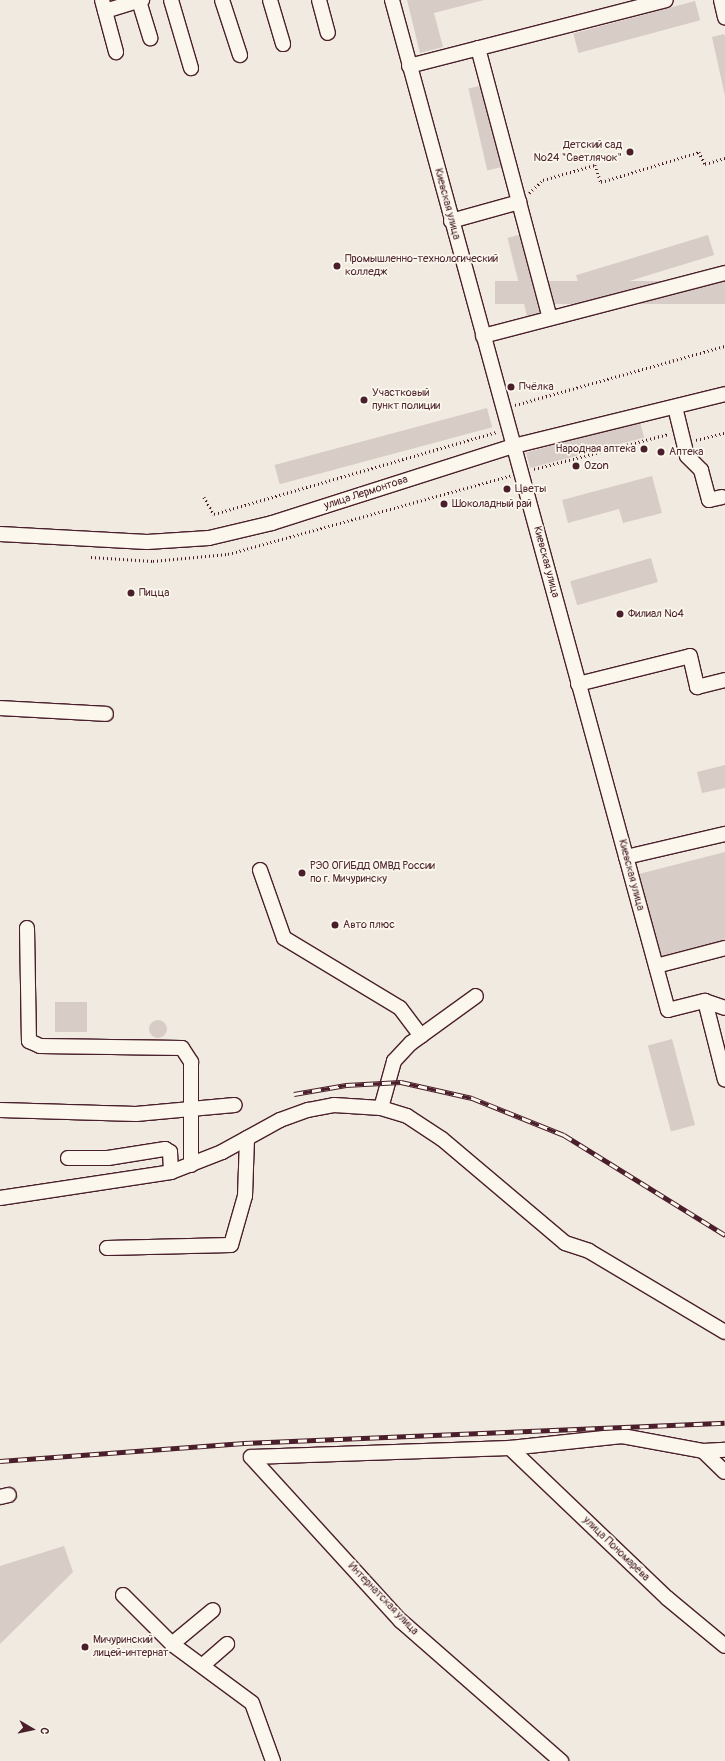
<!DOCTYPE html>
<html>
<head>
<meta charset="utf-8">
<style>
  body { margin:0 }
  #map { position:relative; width:725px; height:1761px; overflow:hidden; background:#f0eae0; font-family:Pangolin,sans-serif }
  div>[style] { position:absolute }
  .green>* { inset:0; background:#d8ccc6; transform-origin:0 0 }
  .round { border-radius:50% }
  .path>* { height:2.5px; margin-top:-1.25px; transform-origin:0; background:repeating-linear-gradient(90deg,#4a1f2b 0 1px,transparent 0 4px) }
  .roads { filter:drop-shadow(1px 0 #4a1f2b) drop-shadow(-1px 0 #4a1f2b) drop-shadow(0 1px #4a1f2b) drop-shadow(0 -1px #4a1f2b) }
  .minor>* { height:14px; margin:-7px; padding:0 7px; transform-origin:7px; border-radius:7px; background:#fbf7ec }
  .rail>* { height:4.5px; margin-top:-2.25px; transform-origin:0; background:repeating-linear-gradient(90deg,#fbf7ec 0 9px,#4a1f2b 0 18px); box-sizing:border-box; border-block:1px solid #4a1f2b }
  .dots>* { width:11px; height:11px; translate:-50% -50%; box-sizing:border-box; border:2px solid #fbf7ec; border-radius:50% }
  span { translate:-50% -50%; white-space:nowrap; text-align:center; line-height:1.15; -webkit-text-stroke:3.5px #fbf7ec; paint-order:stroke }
  .poi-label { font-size:11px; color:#4a1f2b }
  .right { translate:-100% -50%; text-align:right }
  .left { translate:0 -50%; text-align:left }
  .street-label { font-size:11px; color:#4a1f2b }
  .north { position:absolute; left:12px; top:1709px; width:40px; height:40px; -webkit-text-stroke:3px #fbf7ec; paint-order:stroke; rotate:99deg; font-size:11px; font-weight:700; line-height:16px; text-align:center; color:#4a1f2b }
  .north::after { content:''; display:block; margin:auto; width:14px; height:18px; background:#4a1f2b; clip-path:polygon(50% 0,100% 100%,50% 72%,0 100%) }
</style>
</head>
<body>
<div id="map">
  <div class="green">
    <div style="clip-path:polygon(407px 0,484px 0,434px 13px,443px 47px,420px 53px)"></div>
    <div style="left:695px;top:1px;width:20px;height:126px;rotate:75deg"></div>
    <div style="clip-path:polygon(724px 34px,725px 37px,725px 96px,712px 37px)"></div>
    <div style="left:484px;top:85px;width:84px;height:16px;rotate:77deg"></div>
    <div style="left:523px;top:234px;width:85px;height:16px;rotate:76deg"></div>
    <div style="left:708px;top:235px;width:21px;height:138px;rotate:73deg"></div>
    <div style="left:725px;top:281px;width:23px;height:230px;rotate:90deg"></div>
    <div style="left:487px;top:408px;width:20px;height:220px;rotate:75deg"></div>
    <div style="left:640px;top:422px;width:16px;height:118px;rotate:75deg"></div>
    <div style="clip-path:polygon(652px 476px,662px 513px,623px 523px,619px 509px,568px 523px,562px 500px)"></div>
    <div style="left:651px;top:558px;width:25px;height:84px;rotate:74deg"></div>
    <div style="clip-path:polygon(725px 765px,725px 788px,702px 793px,697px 772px)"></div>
    <div style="clip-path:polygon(725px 852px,725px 943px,661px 959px,639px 874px)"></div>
    <div style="left:55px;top:1002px;width:32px;height:30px"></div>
    <div class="round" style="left:149px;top:1020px;width:18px;height:18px"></div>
    <div style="left:672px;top:1039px;width:89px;height:25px;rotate:75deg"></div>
    <div style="clip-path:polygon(64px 1546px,73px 1572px,0 1644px,0 1566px)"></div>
  </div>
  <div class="path">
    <div style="left:529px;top:193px;width:19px;rotate:-43deg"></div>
    <div style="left:543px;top:180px;width:54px;rotate:-16.1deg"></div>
    <div style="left:595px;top:165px;width:18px;rotate:71deg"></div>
    <div style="left:601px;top:182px;width:102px;rotate:-17deg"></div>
    <div style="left:699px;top:152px;width:13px;rotate:63deg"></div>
    <div style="left:705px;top:164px;width:21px;rotate:-17deg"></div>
    <div style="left:515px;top:405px;width:218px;rotate:-15.7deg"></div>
    <div style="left:696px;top:440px;width:30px;rotate:-14deg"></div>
    <div style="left:534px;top:469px;width:138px;rotate:-14.6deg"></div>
    <div style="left:204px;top:497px;width:20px;rotate:60deg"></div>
    <div style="left:214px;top:514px;width:294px;rotate:-16.2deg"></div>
    <div style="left:91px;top:557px;width:62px;rotate:3.7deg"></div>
    <div style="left:153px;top:561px;width:75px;rotate:-5.3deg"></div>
    <div style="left:228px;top:554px;width:293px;rotate:-15.5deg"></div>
  </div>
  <div class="roads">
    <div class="minor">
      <div style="left:102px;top:0;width:54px;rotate:74.9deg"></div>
      <div style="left:171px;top:0;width:71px;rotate:73.6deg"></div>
      <div style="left:222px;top:0;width:58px;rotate:71.9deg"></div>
      <div style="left:270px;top:0;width:46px;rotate:73.5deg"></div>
      <div style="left:319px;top:0;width:34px;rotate:75deg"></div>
      <div style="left:392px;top:0;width:1047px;rotate:74.72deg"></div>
      <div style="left:668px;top:1010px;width:38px;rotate:-14deg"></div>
      <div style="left:705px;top:1001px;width:21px;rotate:19deg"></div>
      <div style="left:721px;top:0;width:18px;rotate:77deg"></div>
      <div style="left:139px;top:1px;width:39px;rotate:73deg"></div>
      <div style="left:105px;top:11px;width:39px;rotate:-17deg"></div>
      <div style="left:478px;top:48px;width:279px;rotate:75.1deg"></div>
      <div style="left:409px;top:66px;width:265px;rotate:-14.4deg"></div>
      <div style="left:451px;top:221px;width:71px;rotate:-15.6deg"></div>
      <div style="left:483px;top:336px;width:250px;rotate:-14.6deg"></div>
      <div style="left:675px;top:407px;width:50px;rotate:76.2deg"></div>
      <div style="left:687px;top:456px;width:20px;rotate:45deg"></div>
      <div style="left:701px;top:470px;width:31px;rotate:75deg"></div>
      <div style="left:709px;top:500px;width:13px;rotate:-13deg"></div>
      <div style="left:0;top:534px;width:147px;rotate:3.1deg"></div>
      <div style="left:147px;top:542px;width:62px;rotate:-3.7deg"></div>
      <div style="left:209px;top:538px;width:65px;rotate:-13.4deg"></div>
      <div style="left:272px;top:523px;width:254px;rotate:-17.7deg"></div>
      <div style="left:514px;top:446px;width:217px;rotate:-13.8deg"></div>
      <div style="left:578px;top:684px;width:115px;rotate:-14deg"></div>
      <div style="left:690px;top:656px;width:32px;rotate:77deg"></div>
      <div style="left:697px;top:687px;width:29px;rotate:-14deg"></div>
      <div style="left:0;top:708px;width:106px;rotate:3.2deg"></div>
      <div style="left:626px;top:857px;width:102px;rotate:-13.1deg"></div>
      <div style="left:260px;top:870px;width:72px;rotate:70.6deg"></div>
      <div style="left:284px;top:938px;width:135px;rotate:31.1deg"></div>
      <div style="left:400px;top:1008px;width:35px;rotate:53deg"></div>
      <div style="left:27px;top:928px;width:113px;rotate:89deg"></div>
      <div style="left:29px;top:1041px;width:12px;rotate:24deg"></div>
      <div style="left:40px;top:1046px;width:142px;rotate:0.8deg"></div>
      <div style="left:182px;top:1048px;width:17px;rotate:57deg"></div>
      <div style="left:191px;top:1062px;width:103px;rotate:90deg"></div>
      <div style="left:656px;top:966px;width:71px;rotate:-14.6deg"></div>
      <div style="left:705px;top:1001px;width:81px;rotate:75.8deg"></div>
      <div style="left:381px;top:1108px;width:27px;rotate:17deg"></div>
      <div style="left:407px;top:1116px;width:42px;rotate:33.3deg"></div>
      <div style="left:442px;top:1139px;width:161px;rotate:40.2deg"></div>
      <div style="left:565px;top:1243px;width:25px;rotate:18deg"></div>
      <div style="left:589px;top:1251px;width:158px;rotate:30.8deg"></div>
      <div style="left:0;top:1110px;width:136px;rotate:1.7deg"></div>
      <div style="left:136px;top:1114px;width:99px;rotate:-5.2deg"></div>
      <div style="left:68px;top:1158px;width:40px"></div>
      <div style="left:108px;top:1158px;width:58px;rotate:-9deg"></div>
      <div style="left:165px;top:1149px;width:6px;rotate:31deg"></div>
      <div style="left:170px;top:1152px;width:20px;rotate:87deg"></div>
      <div style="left:0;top:1198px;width:173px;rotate:-8.6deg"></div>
      <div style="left:171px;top:1172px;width:55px;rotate:-21.4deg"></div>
      <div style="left:222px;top:1152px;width:66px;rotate:-28.9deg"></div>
      <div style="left:280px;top:1120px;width:30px;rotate:-20deg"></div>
      <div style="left:308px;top:1110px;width:26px;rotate:-11deg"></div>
      <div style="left:334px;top:1105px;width:47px;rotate:3.7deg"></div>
      <div style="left:381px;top:1108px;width:49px;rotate:-74.5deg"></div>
      <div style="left:394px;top:1061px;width:25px;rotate:-47deg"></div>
      <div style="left:411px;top:1043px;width:80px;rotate:-35.9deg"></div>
      <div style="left:107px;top:1248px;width:124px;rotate:-1.4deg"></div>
      <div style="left:231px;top:1245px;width:51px;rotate:-74.1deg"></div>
      <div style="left:245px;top:1196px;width:58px;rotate:-88deg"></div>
      <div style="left:510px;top:1448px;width:217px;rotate:43.7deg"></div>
      <div style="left:667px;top:1598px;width:75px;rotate:39.6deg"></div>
      <div style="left:703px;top:1451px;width:30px;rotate:44deg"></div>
      <div style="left:251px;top:1457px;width:259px;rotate:-2deg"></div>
      <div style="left:510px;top:1448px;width:113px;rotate:-6.1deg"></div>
      <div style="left:622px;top:1436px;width:82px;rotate:10.5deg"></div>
      <div style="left:703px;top:1451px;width:22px;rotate:-3deg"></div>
      <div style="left:251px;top:1457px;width:222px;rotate:47.6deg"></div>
      <div style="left:401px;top:1621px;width:213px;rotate:41.2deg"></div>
      <div style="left:0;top:1497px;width:9px;rotate:-13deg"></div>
      <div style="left:123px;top:1595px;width:69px;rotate:45deg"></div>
      <div style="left:172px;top:1644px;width:99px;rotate:36.4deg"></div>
      <div style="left:252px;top:1703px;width:62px;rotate:70.1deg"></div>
      <div style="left:172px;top:1644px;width:53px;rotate:-39.7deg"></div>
      <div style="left:203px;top:1665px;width:32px;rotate:-41deg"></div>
    </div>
  </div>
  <div class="rail">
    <div style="left:294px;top:1094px;width:53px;rotate:-9.8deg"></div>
    <div style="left:346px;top:1085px;width:55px;rotate:-3.1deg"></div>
    <div style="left:401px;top:1082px;width:73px;rotate:12.7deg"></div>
    <div style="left:472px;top:1098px;width:99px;rotate:21.9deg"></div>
    <div style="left:564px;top:1135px;width:190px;rotate:31.8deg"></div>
    <div style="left:0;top:1461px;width:245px;rotate:-4.2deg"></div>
    <div style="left:244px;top:1443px;width:481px;rotate:-2.4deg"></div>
  </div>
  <div class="dots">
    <div style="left:630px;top:152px;background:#4a1f2b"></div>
    <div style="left:337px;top:266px;background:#4a1f2b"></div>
    <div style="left:511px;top:387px;background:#4a1f2b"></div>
    <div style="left:364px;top:400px;background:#4a1f2b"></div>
    <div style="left:644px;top:449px;background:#4a1f2b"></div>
    <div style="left:661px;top:452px;background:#4a1f2b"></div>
    <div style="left:576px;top:466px;background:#4a1f2b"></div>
    <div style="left:507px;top:489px;background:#4a1f2b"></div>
    <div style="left:444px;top:504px;background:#4a1f2b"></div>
    <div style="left:131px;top:593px;background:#4a1f2b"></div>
    <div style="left:620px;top:614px;background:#4a1f2b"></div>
    <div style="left:302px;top:873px;background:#4a1f2b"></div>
    <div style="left:335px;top:925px;background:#4a1f2b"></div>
    <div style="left:85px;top:1647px;background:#4a1f2b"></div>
  </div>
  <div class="poi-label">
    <span class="right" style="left:622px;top:152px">Детский сад<br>№24 "Светлячок"</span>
    <span class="left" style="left:345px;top:266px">Промышленно-технологический<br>колледж</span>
    <span class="left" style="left:519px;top:387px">Пчёлка</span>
    <span class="left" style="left:372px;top:400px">Участковый<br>пункт полиции</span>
    <span class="right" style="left:636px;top:449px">Народная аптека</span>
    <span class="left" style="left:669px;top:452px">Аптека</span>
    <span class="left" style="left:584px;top:466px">Ozon</span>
    <span class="left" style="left:515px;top:489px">Цветы</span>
    <span class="left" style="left:452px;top:504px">Шоколадный рай</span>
    <span class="left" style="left:139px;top:593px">Пицца</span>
    <span class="left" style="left:628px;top:614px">Филиал №4</span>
    <span class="left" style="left:310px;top:873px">РЭО ОГИБДД ОМВД России<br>по г. Мичуринску</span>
    <span class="left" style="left:343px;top:925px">Авто плюс</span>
    <span class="left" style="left:93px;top:1647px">Мичуринский<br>лицей-интернат</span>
  </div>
  <div class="street-label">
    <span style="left:447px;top:204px;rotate:75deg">Киевская улица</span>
    <span style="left:366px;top:493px;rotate:-18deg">улица Лермонтова</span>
    <span style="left:546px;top:562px;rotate:75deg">Киевская улица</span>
    <span style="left:631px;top:875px;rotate:75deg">Киевская улица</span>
    <span style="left:616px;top:1549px;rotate:44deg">улица Пономарёва</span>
    <span style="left:383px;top:1599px;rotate:46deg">Интернатская улица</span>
  </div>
  <div class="north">С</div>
</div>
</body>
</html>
